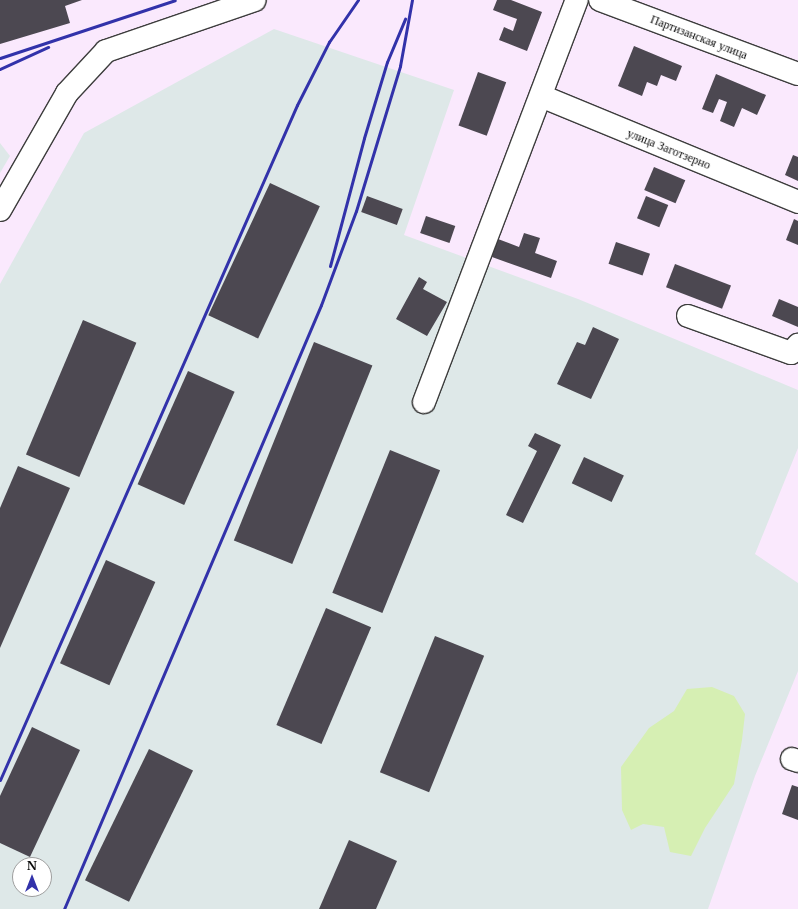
<!DOCTYPE html>
<html>
<head>
<meta charset="utf-8">
<style>
  body { margin:0 }
  #map { position:relative; width:798px; height:909px; overflow:hidden; background:#fae9fd; font-family:"Libre Baskerville",serif }
  div>[style] { position:absolute }
  .industrial>* { inset:0; background:#dee8e8 }
  .water>* { inset:0; background:#d6efb3 }
  .building>* { inset:0; background:#4c4851; transform-origin:0 0 }
  .roads { filter:drop-shadow(1px 0 #3d3d3d) drop-shadow(-1px 0 #3d3d3d) drop-shadow(0 1px #3d3d3d) drop-shadow(0 -1px #3d3d3d) }
  .minor>* { height:22px; margin:-11px; padding:0 11px; transform-origin:11px; border-radius:11px; background:#fff }
  .rail>* { height:3px; margin:-1.5px; padding:0 1.5px; transform-origin:1.5px; border-radius:1.5px; background:#3232aa }
  span { translate:-50% -50%; white-space:nowrap; text-align:center; line-height:1.15; -webkit-text-stroke:4px #fff; paint-order:stroke }
  .street-label { font-size:12px; color:#0a0a0a }
  .north { position:absolute; left:12px; top:857px; width:40px; height:40px; box-sizing:border-box; background:#fff; border:1px solid #9d9d9d; border-radius:50%; rotate:0deg; font-size:11px; font-weight:700; line-height:16px; text-align:center; color:#0a0a0a }
  .north::after { content:''; display:block; margin:auto; width:14px; height:18px; background:#3232aa; clip-path:polygon(50% 0,100% 100%,50% 72%,0 100%) }
</style>
</head>
<body>
<div id="map">
  <div class="industrial">
    <div style="clip-path:polygon(evenodd,274px 29px,454px 90px,404px 235px,578px 299px,798px 390px,798px 448px,755px 554px,798px 583px,798px 671px,755px 776px,708px 909px,0 909px,0 284px,84px 133px,274px 29px,20px 865px,44px 865px,44px 889px,20px 889px,20px 865px)"></div>
    <div style="clip-path:polygon(0 143px,10px 156px,0 173px)"></div>
  </div>
  <div class="water">
    <div style="clip-path:polygon(712px 687px,734px 696px,745px 714px,742px 740px,734px 784px,705px 828px,691px 856px,670px 852px,664px 827px,643px 824px,631px 830px,622px 810px,621px 767px,649px 728px,674px 711px,687px 689px)"></div>
  </div>
  <div class="building">
    <div style="clip-path:polygon(0 0,82px 0,65px 6px,70px 23px,0 44px)"></div>
    <div style="clip-path:polygon(497px 0,511px 0,542px 12px,527px 51px,499px 40px,504px 27px,513px 31px,517px 19px,493px 10px)"></div>
    <div style="clip-path:polygon(634px 46px,682px 66px,676px 81px,661px 75px,657px 86px,647px 82px,642px 96px,618px 86px)"></div>
    <div style="left:478px;top:72px;width:30px;height:57px;rotate:20deg"></div>
    <div style="clip-path:polygon(716px 74px,766px 95px,757px 115px,742px 108px,734px 127px,720px 121px,727px 102px,719px 99px,713px 113px,702px 109px)"></div>
    <div style="clip-path:polygon(793px 155px,798px 157px,798px 181px,785px 175px)"></div>
    <div style="left:654px;top:167px;width:34px;height:25px;rotate:23deg"></div>
    <div style="left:270px;top:183px;width:55px;height:146px;rotate:25deg"></div>
    <div style="left:367px;top:196px;width:38px;height:17px;rotate:20deg"></div>
    <div style="left:646px;top:196px;width:24px;height:24px;rotate:22deg"></div>
    <div style="left:426px;top:216px;width:31px;height:18px;rotate:19deg"></div>
    <div style="clip-path:polygon(794px 219px,798px 221px,798px 245px,786px 240px)"></div>
    <div style="clip-path:polygon(524px 233px,540px 238px,535px 253px,557px 261px,551px 278px,492px 257px,498px 239px,519px 247px)"></div>
    <div style="left:616px;top:242px;width:36px;height:23px;rotate:19deg"></div>
    <div style="left:675px;top:264px;width:60px;height:25px;rotate:21deg"></div>
    <div style="clip-path:polygon(419px 277px,427px 282px,423px 289px,447px 302px,427px 336px,396px 319px)"></div>
    <div style="clip-path:polygon(779px 299px,798px 307px,798px 327px,772px 316px)"></div>
    <div style="left:83px;top:320px;width:58px;height:146px;rotate:23deg"></div>
    <div style="clip-path:polygon(593px 327px,619px 339px,591px 399px,557px 384px,577px 342px,585px 345px)"></div>
    <div style="left:314px;top:342px;width:63px;height:214px;rotate:22deg"></div>
    <div style="left:188px;top:371px;width:51px;height:124px;rotate:24deg"></div>
    <div style="clip-path:polygon(535px 433px,561px 445px,523px 523px,506px 515px,537px 451px,528px 446px)"></div>
    <div style="left:390px;top:450px;width:54px;height:154px;rotate:22deg"></div>
    <div style="left:584px;top:457px;width:44px;height:29px;rotate:25deg"></div>
    <div style="clip-path:polygon(18px 466px,70px 488px,0 648px,0 508px)"></div>
    <div style="left:106px;top:560px;width:54px;height:113px;rotate:24deg"></div>
    <div style="left:326px;top:608px;width:49px;height:127px;rotate:23deg"></div>
    <div style="left:435px;top:636px;width:53px;height:147px;rotate:22deg"></div>
    <div style="clip-path:polygon(32px 727px,80px 750px,30px 857px,0 843px,0 796px)"></div>
    <div style="left:149px;top:749px;width:49px;height:146px;rotate:26deg"></div>
    <div style="clip-path:polygon(792px 785px,798px 787px,798px 820px,782px 814px)"></div>
    <div style="clip-path:polygon(349px 840px,397px 861px,376px 909px,319px 909px)"></div>
  </div>
  <div class="roads">
    <div class="minor">
      <div style="left:600px;top:0;width:211px;rotate:20.5deg"></div>
      <div style="left:541px;top:96px;width:278px;rotate:22.4deg"></div>
      <div style="left:0;top:210px;width:135px;rotate:-60.2deg"></div>
      <div style="left:67px;top:93px;width:57px;rotate:-47.1deg"></div>
      <div style="left:106px;top:51px;width:157px;rotate:-18.9deg"></div>
      <div style="left:688px;top:316px;width:109px;rotate:19.8deg"></div>
      <div style="left:791px;top:353px;width:11px;rotate:-49deg"></div>
      <div style="left:424px;top:402px;width:430px;rotate:-69.2deg"></div>
      <div style="left:792px;top:759px;width:6px;rotate:18deg"></div>
    </div>
  </div>
  <div class="rail">
    <div style="left:0;top:58px;width:184px;rotate:-18.3deg"></div>
    <div style="left:0;top:69px;width:53px;rotate:-24.6deg"></div>
    <div style="left:330px;top:266px;width:132px;rotate:-75.1deg"></div>
    <div style="left:364px;top:138px;width:79px;rotate:-73.2deg"></div>
    <div style="left:387px;top:62px;width:47px;rotate:-67.3deg"></div>
    <div style="left:0;top:780px;width:737px;rotate:-66.25deg"></div>
    <div style="left:297px;top:105px;width:71px;rotate:-63.1deg"></div>
    <div style="left:329px;top:42px;width:51px;rotate:-55.4deg"></div>
    <div style="left:64px;top:909px;width:656px;rotate:-66.95deg"></div>
    <div style="left:321px;top:305px;width:100px;rotate:-69.6deg"></div>
    <div style="left:356px;top:211px;width:152px;rotate:-73.1deg"></div>
    <div style="left:400px;top:66px;width:67px;rotate:-79.7deg"></div>
  </div>
  <div class="street-label">
    <span style="left:699px;top:37px;rotate:21deg">Партизанская улица</span>
    <span style="left:669px;top:149px;rotate:22deg">улица Заготзерно</span>
  </div>
  <div class="north">N</div>
</div>
</body>
</html>
